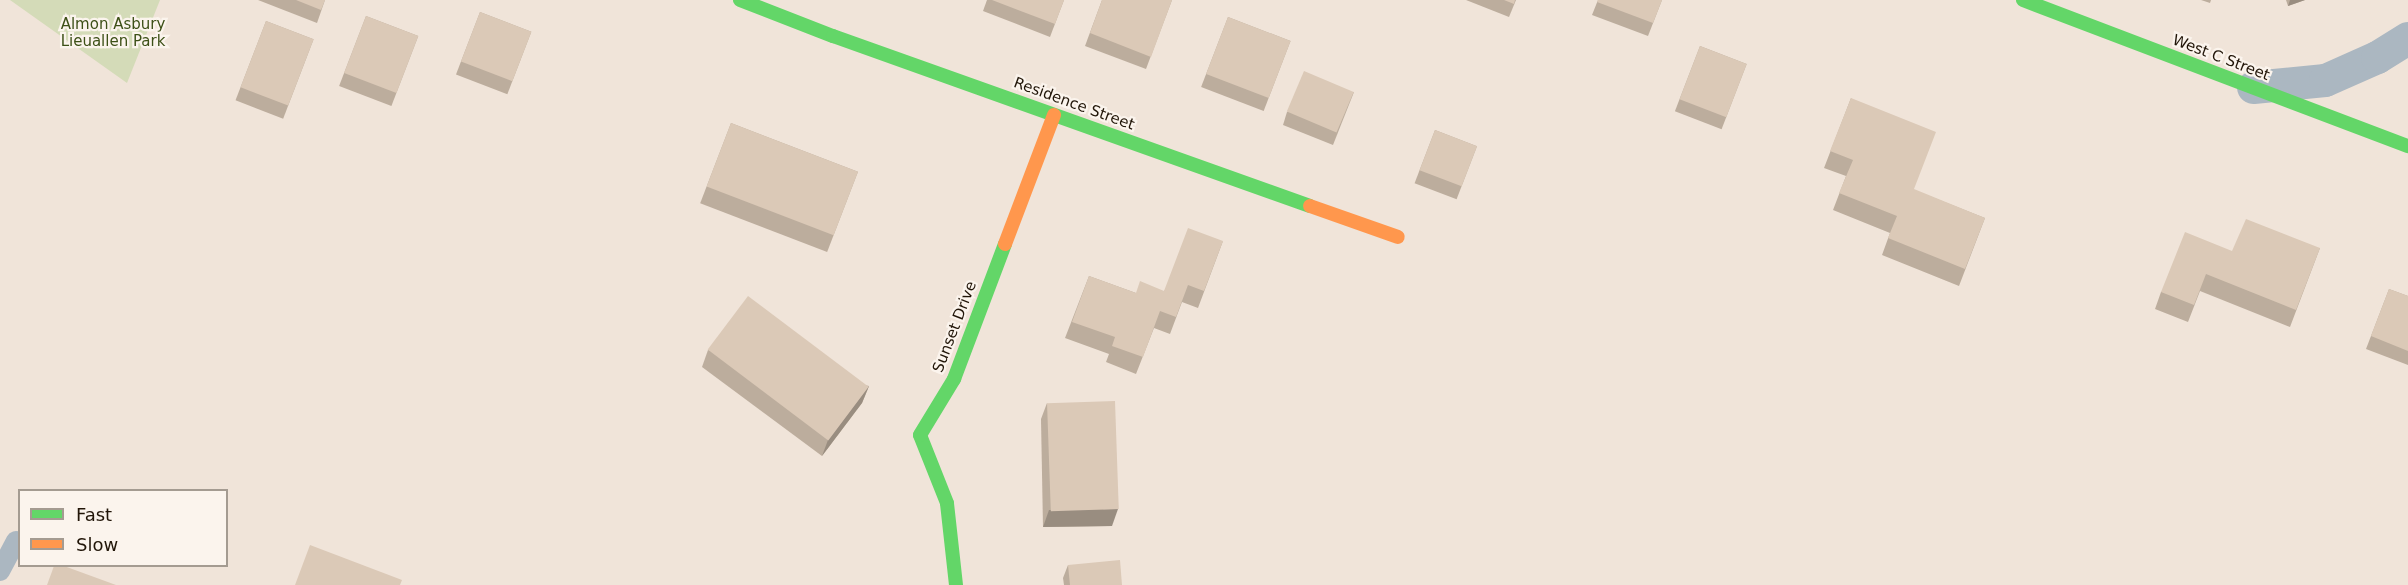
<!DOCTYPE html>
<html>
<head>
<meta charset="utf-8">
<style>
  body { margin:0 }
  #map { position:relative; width:2408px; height:585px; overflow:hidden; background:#f0e4d9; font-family:"DejaVu Sans",sans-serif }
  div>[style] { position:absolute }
  .green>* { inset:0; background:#d4dbb8 }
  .lane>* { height:20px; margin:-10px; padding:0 10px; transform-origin:10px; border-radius:10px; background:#abb7c1 }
  .street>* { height:33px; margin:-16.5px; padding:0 16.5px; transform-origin:16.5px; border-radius:16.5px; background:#abb7c1 }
  .fast>* { height:14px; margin:-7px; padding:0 7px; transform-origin:7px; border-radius:7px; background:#63d668 }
  .slow>* { height:14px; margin:-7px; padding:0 7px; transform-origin:7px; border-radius:7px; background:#ff974d }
  .wall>* { inset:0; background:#bcad9d; transform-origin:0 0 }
  .shaded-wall>* { inset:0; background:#998d80 }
  .building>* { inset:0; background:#dbc9b7; transform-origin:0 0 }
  span { translate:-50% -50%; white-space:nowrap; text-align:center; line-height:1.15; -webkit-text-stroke:4.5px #fbf4ed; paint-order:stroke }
  .park-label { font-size:15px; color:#3d5017 }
  .street-label { font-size:15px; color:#211508 }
  .legend { position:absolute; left:18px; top:489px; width:210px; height:78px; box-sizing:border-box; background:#fbf4ed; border:2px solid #a49b91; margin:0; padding:8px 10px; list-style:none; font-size:18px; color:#211508 }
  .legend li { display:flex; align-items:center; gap:12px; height:30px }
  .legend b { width:30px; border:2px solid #a49b91 }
</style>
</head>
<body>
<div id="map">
  <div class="green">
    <div style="clip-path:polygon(10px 0,160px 0,127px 83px)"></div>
  </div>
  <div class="lane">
    <div style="left:0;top:571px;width:34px;rotate:-62deg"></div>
  </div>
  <div class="street">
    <div style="left:2253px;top:87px;width:72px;rotate:-5.6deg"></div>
    <div style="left:2325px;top:80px;width:57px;rotate:-23.9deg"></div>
    <div style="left:2377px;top:57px;width:36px;rotate:-32deg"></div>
  </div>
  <div class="fast">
    <div style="left:740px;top:0;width:100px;rotate:21.2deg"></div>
    <div style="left:833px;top:36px;width:506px;rotate:19.62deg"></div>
    <div style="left:2023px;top:0;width:412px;rotate:20.8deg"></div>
    <div style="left:956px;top:585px;width:82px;rotate:-96.3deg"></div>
    <div style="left:947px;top:503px;width:73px;rotate:-111.7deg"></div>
    <div style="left:920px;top:435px;width:66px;rotate:-58.7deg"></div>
    <div style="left:954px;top:379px;width:144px;rotate:-69.3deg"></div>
  </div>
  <div class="slow">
    <div style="left:1310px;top:206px;width:93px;rotate:19.4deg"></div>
    <div style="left:1005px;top:244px;width:138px;rotate:-69.2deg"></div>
  </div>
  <div class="wall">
    <div style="clip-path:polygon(258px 0,325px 0,317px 23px)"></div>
    <div style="clip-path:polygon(987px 0,1064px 0,1050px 37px,983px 11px)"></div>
    <div style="clip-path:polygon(1102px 0,1172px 0,1146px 69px,1085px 46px)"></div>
    <div style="clip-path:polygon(1466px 0,1516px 0,1509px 17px)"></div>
    <div style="clip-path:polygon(1598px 0,1662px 0,1648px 36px,1592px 15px)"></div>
    <div style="clip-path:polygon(2201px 0,2211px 0,2210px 3px)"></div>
    <div style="clip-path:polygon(2286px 0,2305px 0,2288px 6px)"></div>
    <div style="left:480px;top:12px;width:55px;height:67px;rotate:21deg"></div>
    <div style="left:366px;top:16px;width:56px;height:75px;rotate:21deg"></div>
    <div style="left:1228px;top:17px;width:67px;height:75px;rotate:21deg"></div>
    <div style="left:266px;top:21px;width:51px;height:85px;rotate:21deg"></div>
    <div style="left:1700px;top:46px;width:50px;height:70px;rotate:21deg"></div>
    <div style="clip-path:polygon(1354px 92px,1333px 145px,1283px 125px,1287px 112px)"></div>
    <div style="clip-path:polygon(1851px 98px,1914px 190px,1985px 218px,1959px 286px,1882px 255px,1890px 233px,1833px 210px,1846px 176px,1824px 168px)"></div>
    <div style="left:731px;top:123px;width:136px;height:86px;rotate:21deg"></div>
    <div style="left:1435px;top:130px;width:45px;height:57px;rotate:21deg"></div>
    <div style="clip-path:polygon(1223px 241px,1198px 308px,1182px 302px,1170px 334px,1154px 328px,1136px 374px,1106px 362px,1109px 354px,1065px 338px,1089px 276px,1136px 293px,1164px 291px)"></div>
    <div style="clip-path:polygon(2320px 248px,2290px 327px,2200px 291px,2188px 322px,2155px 309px,2161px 292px,2232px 251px)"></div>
    <div style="clip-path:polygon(2389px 289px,2408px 296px,2408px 365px,2366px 349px)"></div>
    <div style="clip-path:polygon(708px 350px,869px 386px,862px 403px,822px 456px,702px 367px)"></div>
    <div style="clip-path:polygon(1047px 403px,1112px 526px,1043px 527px,1041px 419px)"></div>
    <div style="clip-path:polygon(1068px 565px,1122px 585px,1064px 585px,1063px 578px)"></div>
  </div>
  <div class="shaded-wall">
    <div style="clip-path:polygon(2290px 0,2305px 0,2288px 6px)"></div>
    <div style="clip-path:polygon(869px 386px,862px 403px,822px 456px,828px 440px)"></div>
    <div style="clip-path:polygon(1118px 509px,1112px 526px,1043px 527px,1049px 510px)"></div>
  </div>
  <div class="building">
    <div style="clip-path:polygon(296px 0,325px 0,321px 10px)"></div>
    <div style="clip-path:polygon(992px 0,1064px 0,1055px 24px)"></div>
    <div style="clip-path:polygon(1102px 0,1172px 0,1151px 57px,1090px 33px)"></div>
    <div style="clip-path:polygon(1504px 0,1515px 0,1514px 4px)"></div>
    <div style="clip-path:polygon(1598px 0,1662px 0,1653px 23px,1597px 2px)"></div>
    <div style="left:480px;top:12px;width:55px;height:53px;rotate:21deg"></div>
    <div style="left:366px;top:16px;width:56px;height:61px;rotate:21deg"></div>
    <div style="left:1228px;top:17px;width:67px;height:61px;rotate:21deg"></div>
    <div style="left:266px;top:21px;width:51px;height:71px;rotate:21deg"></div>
    <div style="left:1700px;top:46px;width:50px;height:57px;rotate:21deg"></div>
    <div style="left:1304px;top:71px;width:54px;height:44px;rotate:23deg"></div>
    <div style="clip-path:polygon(1851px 98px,1936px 132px,1914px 189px,1985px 218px,1965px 269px,1888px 238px,1897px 216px,1839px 193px,1853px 160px,1830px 151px)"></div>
    <div style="left:731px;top:123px;width:136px;height:68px;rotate:21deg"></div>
    <div style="left:1435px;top:130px;width:45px;height:43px;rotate:21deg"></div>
    <div style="clip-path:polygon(2246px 219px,2320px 248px,2296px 310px,2206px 274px,2194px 305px,2161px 292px,2185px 232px,2232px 251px)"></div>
    <div style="clip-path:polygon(1188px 228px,1223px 241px,1204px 291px,1188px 285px,1176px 317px,1160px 311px,1143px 357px,1112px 346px,1115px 337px,1072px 322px,1089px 276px,1136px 293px,1140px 281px,1164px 291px)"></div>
    <div style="clip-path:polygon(2389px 289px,2408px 296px,2408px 351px,2371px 336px)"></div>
    <div style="left:748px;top:296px;width:151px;height:67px;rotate:37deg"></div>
    <div style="left:1115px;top:401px;width:108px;height:68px;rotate:88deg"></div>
    <div style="clip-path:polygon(310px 545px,402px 580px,400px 585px,295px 585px)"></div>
    <div style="clip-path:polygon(1120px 560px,1122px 585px,1070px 585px,1068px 565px)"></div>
    <div style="clip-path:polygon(54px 566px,64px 566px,116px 585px,47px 585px)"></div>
  </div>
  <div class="park-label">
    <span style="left:113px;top:33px">Almon Asbury<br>Lieuallen Park</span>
  </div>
  <div class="street-label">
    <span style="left:2221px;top:58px;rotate:21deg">West C Street</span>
    <span style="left:1074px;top:104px;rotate:20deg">Residence Street</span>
    <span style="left:955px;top:327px;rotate:-69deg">Sunset Drive</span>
  </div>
  <ul class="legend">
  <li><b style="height:8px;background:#63d668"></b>Fast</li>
  <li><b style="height:8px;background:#ff974d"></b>Slow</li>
  </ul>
</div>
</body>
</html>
